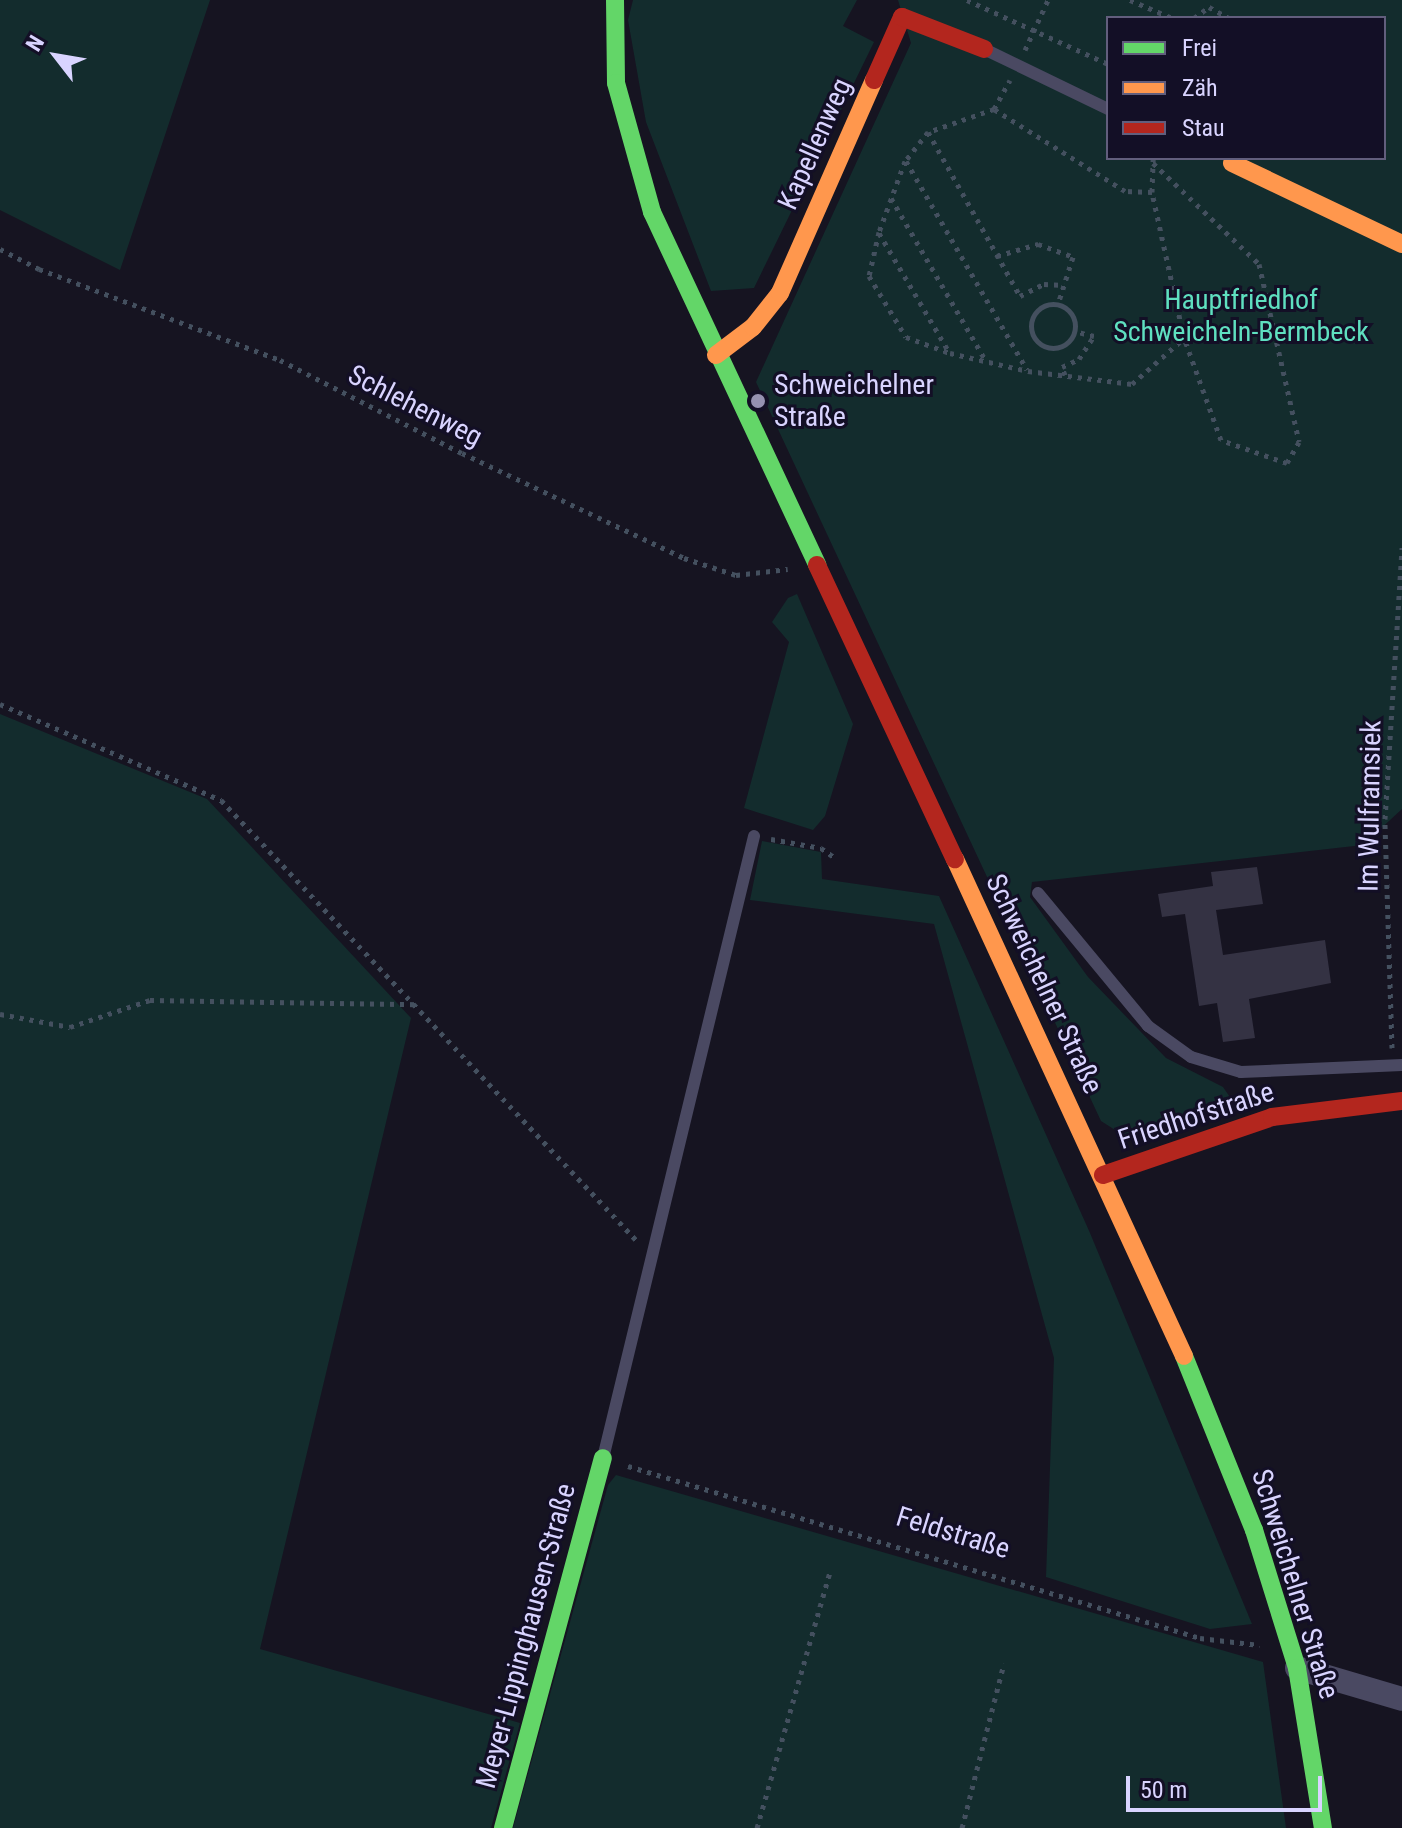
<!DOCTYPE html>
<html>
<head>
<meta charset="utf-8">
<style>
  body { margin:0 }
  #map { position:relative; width:1402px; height:1828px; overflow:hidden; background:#161421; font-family:"Roboto Condensed",sans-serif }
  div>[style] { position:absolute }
  .green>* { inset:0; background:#132c2d }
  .building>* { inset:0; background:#343243 }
  .path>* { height:5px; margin-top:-2.5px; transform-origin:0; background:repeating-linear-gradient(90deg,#44505f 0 4px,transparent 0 10px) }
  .path>.ring { margin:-2.5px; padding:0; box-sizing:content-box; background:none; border:5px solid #44505f; border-radius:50% }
  .lane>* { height:12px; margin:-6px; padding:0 6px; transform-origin:6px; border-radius:6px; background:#4a4962 }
  .street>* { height:24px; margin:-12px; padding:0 12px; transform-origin:12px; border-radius:12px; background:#4a4962 }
  .fast>* { height:18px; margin:-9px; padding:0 9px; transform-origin:9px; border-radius:9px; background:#63d668 }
  .slow>* { height:18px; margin:-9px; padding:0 9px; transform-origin:9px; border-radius:9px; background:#ff974d }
  .jam>* { height:18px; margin:-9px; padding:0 9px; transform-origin:9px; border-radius:9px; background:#b3261e }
  .dots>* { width:22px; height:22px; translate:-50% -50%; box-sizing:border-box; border:4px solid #130f26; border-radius:50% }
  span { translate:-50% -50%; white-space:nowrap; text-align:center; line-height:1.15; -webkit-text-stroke:6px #130f26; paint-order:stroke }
  .street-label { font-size:28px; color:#d9d4ff }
  .park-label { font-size:28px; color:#5fe0c0 }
  .poi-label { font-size:28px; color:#d9d4ff }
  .left { translate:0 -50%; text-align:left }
  .legend { position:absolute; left:1106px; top:16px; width:280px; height:144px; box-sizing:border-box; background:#130f26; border:2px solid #625e7d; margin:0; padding:10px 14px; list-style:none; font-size:24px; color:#d9d4ff }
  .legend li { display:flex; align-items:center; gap:16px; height:40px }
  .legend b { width:40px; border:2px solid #625e7d }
  .north { position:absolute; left:16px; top:16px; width:80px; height:80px; -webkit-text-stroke:6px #130f26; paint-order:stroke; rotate:301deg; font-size:22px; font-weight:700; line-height:32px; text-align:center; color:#d9d4ff }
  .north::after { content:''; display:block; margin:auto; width:28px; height:36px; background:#d9d4ff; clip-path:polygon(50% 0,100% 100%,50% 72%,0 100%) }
  .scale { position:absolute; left:1126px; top:1776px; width:196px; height:36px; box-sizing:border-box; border:4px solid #d9d4ff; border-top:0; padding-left:10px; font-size:24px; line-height:28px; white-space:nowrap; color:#d9d4ff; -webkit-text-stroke:6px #130f26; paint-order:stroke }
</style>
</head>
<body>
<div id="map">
  <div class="green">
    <div style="clip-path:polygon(0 0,210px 0,120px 270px,0 210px)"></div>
    <div style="clip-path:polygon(633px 0,857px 0,843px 26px,874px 42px,754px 288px,711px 291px,646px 122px,628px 20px)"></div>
    <div style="clip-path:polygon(evenodd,898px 0,1402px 0,1402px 809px,1363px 845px,1032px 882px,1030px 897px,1088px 977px,1166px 1058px,1223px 1087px,1236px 1106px,1163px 1127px,1123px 1135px,1101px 1121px,756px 382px,911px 43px,898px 0,1108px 18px,1384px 18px,1384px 158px,1108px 158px,1108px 18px)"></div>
    <div style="clip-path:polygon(797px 594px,853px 724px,825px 816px,813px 830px,744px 808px,789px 642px,772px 622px,788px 598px)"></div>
    <div style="clip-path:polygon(0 714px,207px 799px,411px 1018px,260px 1649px,520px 1723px,491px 1828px,0 1828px)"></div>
    <div style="clip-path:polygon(762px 841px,821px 852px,822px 879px,939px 896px,1090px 1233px,1252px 1624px,1210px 1629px,1046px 1577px,1054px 1358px,934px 924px,750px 900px)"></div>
    <div style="clip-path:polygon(616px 1475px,1263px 1662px,1286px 1828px,513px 1828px,608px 1485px)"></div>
  </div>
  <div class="building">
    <div style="clip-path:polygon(1257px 867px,1263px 904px,1216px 910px,1223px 955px,1325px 940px,1331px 983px,1249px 999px,1255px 1038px,1223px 1042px,1217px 1003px,1199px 1006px,1185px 914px,1162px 917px,1158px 894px,1213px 886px,1211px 872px)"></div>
  </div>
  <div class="path">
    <div style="left:967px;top:0;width:155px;rotate:24.4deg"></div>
    <div style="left:1130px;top:0;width:46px;rotate:23.2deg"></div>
    <div style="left:1194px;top:18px;width:19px;rotate:-36deg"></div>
    <div style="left:1209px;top:7px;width:23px;rotate:29deg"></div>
    <div style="left:1025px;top:50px;width:55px;rotate:-65.3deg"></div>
    <div style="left:994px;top:109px;width:33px;rotate:-61deg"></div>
    <div style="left:928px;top:132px;width:188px;rotate:60.7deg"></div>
    <div style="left:1020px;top:296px;width:27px;rotate:-27deg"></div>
    <div style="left:1044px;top:284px;width:20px;rotate:3deg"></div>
    <div style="left:906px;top:161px;width:241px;rotate:59.9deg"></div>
    <div style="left:1153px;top:163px;width:146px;rotate:43.6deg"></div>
    <div style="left:1259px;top:264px;width:182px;rotate:77.3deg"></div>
    <div style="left:1299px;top:442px;width:24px;rotate:120deg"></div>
    <div style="left:1287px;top:463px;width:70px;rotate:-160.8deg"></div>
    <div style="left:1221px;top:440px;width:109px;rotate:-109.9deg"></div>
    <div style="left:1152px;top:192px;width:27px;rotate:-178deg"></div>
    <div style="left:1125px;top:191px;width:155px;rotate:-148deg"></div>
    <div style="left:994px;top:109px;width:70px;rotate:160.8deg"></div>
    <div style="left:928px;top:132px;width:37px;rotate:128deg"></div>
    <div style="left:905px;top:161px;width:76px;rotate:110.1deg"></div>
    <div style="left:879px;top:232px;width:45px;rotate:102.8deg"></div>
    <div style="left:869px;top:276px;width:71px;rotate:58.8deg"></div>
    <div style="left:906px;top:337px;width:47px;rotate:20deg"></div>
    <div style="left:950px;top:353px;width:80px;rotate:13deg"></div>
    <div style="left:1028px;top:371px;width:105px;rotate:7.1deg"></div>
    <div style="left:1132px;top:384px;width:69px;rotate:-41.5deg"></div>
    <div style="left:1184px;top:338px;width:149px;rotate:-102.4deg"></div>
    <div style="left:1152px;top:192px;width:34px;rotate:-88deg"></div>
    <div style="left:891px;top:198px;width:189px;rotate:59.8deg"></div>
    <div style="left:879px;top:233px;width:138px;rotate:59.5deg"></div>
    <div style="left:0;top:249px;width:44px;rotate:27.1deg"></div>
    <div style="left:39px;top:269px;width:258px;rotate:20.7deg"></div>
    <div style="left:280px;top:360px;width:204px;rotate:27.1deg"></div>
    <div style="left:462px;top:453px;width:246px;rotate:25.3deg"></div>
    <div style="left:684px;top:558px;width:55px;rotate:18.1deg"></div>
    <div style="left:736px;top:575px;width:52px;rotate:-6.6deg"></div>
    <div style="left:997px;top:256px;width:43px;rotate:-16.3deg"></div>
    <div style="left:1038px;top:244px;width:37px;rotate:20deg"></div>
    <div style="left:1073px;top:257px;width:49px;rotate:107.7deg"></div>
    <div class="ring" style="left:1031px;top:304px;width:39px;height:39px"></div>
    <div style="left:1065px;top:375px;width:9px;rotate:-111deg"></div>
    <div style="left:1062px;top:367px;width:19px;rotate:-25deg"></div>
    <div style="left:1079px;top:359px;width:27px;rotate:-57deg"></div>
    <div style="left:1094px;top:336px;width:21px;rotate:-166deg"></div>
    <div style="left:0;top:704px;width:241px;rotate:23.5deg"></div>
    <div style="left:221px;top:800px;width:608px;rotate:46.67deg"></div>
    <div style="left:771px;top:839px;width:51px;rotate:10.2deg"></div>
    <div style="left:821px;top:848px;width:19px;rotate:35deg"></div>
    <div style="left:0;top:1014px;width:71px;rotate:10.5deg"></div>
    <div style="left:70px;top:1027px;width:84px;rotate:-18.6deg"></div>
    <div style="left:150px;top:1000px;width:267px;rotate:0.9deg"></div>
    <div style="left:1392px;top:1048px;width:229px;rotate:-91.8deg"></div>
    <div style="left:1385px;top:819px;width:272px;rotate:-86.4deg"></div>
    <div style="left:628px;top:1466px;width:597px;rotate:16.74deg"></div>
    <div style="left:1200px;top:1638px;width:60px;rotate:6.7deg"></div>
    <div style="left:757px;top:1828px;width:267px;rotate:-74.1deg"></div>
    <div style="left:962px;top:1828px;width:170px;rotate:-75.7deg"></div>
  </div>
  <div class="lane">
    <div style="left:984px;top:49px;width:138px;rotate:25.8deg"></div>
    <div style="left:1038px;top:893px;width:173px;rotate:50.4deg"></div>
    <div style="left:1148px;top:1026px;width:53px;rotate:35.8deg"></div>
    <div style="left:1191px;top:1057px;width:52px;rotate:16.7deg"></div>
    <div style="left:1241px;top:1072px;width:161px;rotate:-2.5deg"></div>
    <div style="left:603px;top:1458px;width:640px;rotate:-76.35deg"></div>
  </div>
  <div class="street">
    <div style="left:1297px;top:1668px;width:109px;rotate:16.4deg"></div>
  </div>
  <div class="fast">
    <div style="left:615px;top:0;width:83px;rotate:89.3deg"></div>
    <div style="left:616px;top:83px;width:134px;rotate:74.4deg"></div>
    <div style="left:652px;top:212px;width:390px;rotate:64.9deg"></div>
    <div style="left:1184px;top:1356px;width:188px;rotate:68.1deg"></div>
    <div style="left:1254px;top:1530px;width:145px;rotate:72.7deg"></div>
    <div style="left:1297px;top:1668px;width:162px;rotate:80.8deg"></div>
    <div style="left:503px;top:1828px;width:383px;rotate:-74.9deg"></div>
  </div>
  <div class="slow">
    <div style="left:1232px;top:163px;width:188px;rotate:25.5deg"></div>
    <div style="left:716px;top:355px;width:46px;rotate:-37.1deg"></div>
    <div style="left:753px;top:327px;width:43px;rotate:-51.5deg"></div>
    <div style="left:780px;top:293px;width:233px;rotate:-66.2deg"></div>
    <div style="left:955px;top:859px;width:547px;rotate:65.26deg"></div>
  </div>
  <div class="jam">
    <div style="left:874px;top:80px;width:69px;rotate:-66deg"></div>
    <div style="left:902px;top:17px;width:88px;rotate:21.3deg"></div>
    <div style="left:817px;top:565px;width:325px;rotate:64.9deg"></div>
    <div style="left:1103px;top:1175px;width:179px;rotate:-18.9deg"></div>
    <div style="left:1272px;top:1117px;width:131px;rotate:-7deg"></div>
  </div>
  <div class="dots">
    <div style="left:758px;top:401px;background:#9591b1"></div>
  </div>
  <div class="street-label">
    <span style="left:815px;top:144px;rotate:-66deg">Kapellenweg</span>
    <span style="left:415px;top:406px;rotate:27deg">Schlehenweg</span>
    <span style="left:1370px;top:806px;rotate:-89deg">Im Wulframsiek</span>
    <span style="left:1044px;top:984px;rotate:65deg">Schweichelner Straße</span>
    <span style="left:1196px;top:1116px;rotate:-18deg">Friedhofstraße</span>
    <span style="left:953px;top:1533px;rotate:17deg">Feldstraße</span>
    <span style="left:1295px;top:1584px;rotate:73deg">Schweichelner Straße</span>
    <span style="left:526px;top:1636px;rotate:-75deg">Meyer-Lippinghausen-Straße</span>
  </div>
  <div class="park-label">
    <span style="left:1241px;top:316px">Hauptfriedhof<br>Schweicheln-Bermbeck</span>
  </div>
  <div class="poi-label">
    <span class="left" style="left:774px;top:401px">Schweichelner<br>Straße</span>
  </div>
  <ul class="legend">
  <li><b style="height:10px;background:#63d668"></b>Frei</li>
  <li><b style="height:10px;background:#ff974d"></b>Zäh</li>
  <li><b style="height:10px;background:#b3261e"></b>Stau</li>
  </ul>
  <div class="north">N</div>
  <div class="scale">50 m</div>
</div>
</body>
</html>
